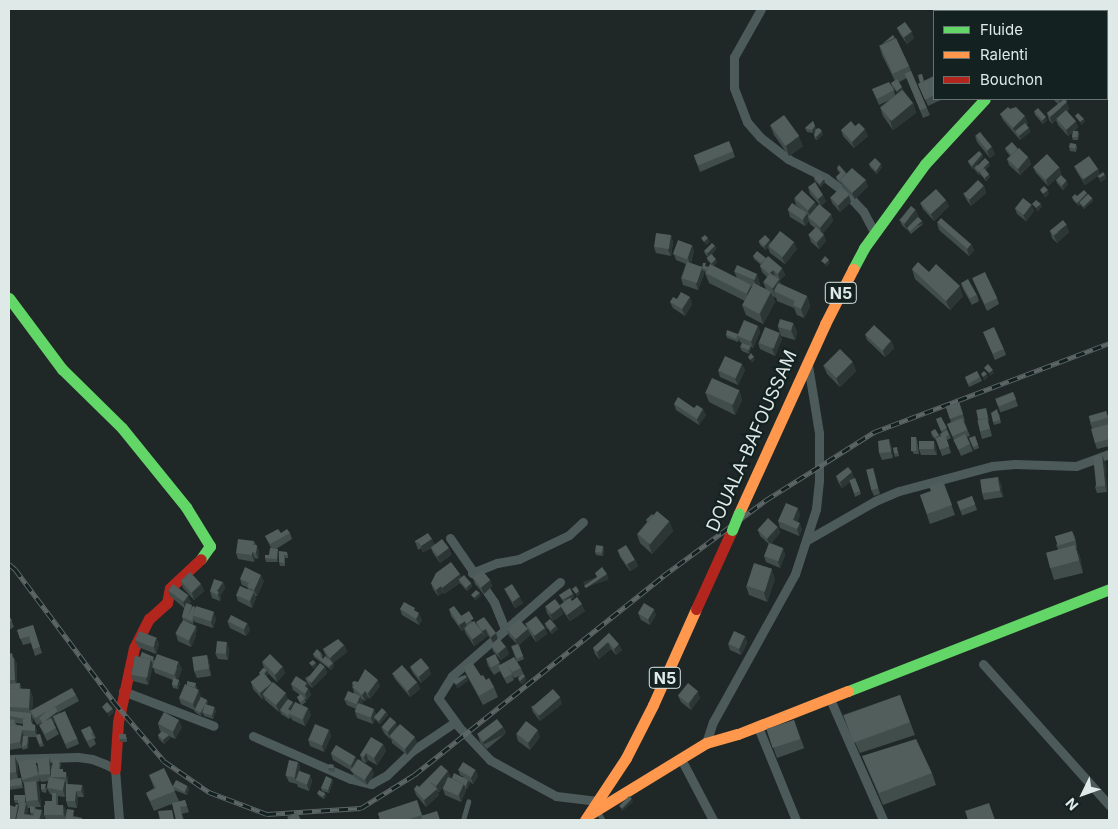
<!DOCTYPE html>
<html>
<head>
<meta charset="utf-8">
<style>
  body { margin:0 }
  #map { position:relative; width:1118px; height:829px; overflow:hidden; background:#202827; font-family:Inter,sans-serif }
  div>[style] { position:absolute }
  .lane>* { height:4.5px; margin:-2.25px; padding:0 2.25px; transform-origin:2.25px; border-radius:2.25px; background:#4c5b59 }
  .street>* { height:9px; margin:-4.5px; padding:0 4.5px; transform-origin:4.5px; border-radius:4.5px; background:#4c5b59 }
  .fast>* { height:11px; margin:-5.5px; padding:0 5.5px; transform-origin:5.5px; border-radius:5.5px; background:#63d668 }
  .slow>* { height:11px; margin:-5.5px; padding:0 5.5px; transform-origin:5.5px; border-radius:5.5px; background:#ff974d }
  .jam>* { height:11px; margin:-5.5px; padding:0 5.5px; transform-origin:5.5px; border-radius:5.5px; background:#b3261e }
  .rail>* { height:5px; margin-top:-2.5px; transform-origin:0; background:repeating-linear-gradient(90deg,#132220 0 9px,#5c6664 0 18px); box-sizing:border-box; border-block:1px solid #5c6664 }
  .fast-bridge>* { height:11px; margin:-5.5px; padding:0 5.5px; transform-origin:5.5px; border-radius:5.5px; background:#63d668 }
  .wall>* { inset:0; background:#404d4b; transform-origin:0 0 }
  .shaded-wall>* { inset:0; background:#2c3735; transform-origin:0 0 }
  .building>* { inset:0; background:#515e5c; transform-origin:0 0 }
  span { translate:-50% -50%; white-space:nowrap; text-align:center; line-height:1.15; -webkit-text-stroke:4.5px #132220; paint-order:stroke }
  .shield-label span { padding:1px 4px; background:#132220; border:1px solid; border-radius:4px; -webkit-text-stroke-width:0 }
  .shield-label { font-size:16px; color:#dfe9e7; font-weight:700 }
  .street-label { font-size:18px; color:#dfe9e7 }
  .frame { position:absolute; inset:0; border:10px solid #dfe9e7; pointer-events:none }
  .legend { position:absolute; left:933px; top:10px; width:175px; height:90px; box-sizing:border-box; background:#132220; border:1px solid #657270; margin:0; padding:6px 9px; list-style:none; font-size:15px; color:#dfe9e7 }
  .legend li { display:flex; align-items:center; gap:10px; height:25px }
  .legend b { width:25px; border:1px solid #657270 }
  .north { position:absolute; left:1058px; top:769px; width:50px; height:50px; -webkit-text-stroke:4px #132220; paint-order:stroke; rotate:228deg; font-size:14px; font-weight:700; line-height:20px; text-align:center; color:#dfe9e7 }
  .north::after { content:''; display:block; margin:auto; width:18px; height:22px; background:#dfe9e7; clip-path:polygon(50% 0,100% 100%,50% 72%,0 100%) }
</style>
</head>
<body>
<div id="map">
  <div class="lane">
    <div style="left:598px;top:811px;width:10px;rotate:61deg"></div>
    <div style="left:463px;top:820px;width:19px;rotate:-74deg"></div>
  </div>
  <div class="street">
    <div style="left:761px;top:9px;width:55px;rotate:119.4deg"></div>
    <div style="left:734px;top:57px;width:31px;rotate:90deg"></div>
    <div style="left:734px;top:88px;width:36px;rotate:69deg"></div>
    <div style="left:747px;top:122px;width:20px;rotate:49deg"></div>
    <div style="left:760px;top:137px;width:36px;rotate:38deg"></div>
    <div style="left:788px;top:159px;width:42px;rotate:26.6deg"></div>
    <div style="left:826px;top:178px;width:25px;rotate:37deg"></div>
    <div style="left:846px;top:193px;width:25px;rotate:47deg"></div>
    <div style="left:863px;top:211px;width:24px;rotate:62deg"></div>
    <div style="left:1051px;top:9px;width:4px;rotate:27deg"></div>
    <div style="left:1081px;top:9px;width:2px;rotate:90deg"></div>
    <div style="left:1107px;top:53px;width:4px;rotate:56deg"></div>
    <div style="left:450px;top:538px;width:78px;rotate:55.5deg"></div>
    <div style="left:494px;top:602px;width:29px;rotate:68deg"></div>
    <div style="left:807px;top:540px;width:78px;rotate:-29.8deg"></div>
    <div style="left:875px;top:501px;width:26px;rotate:-23deg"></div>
    <div style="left:899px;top:491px;width:96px;rotate:-15deg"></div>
    <div style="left:992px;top:466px;width:23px;rotate:-5deg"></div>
    <div style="left:1015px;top:464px;width:61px;rotate:1.9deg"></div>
    <div style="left:1076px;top:466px;width:35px;rotate:-20deg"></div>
    <div style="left:472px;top:573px;width:27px;rotate:-22deg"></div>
    <div style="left:497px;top:563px;width:22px;rotate:-10deg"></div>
    <div style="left:519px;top:559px;width:55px;rotate:-25.6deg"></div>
    <div style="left:569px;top:535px;width:19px;rotate:-43deg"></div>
    <div style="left:560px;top:582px;width:143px;rotate:139deg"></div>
    <div style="left:452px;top:676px;width:26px;rotate:122deg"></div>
    <div style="left:438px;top:698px;width:34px;rotate:54deg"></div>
    <div style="left:458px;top:726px;width:47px;rotate:46.7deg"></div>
    <div style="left:490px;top:760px;width:75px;rotate:28.6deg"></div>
    <div style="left:556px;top:796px;width:42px;rotate:6.8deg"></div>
    <div style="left:983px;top:664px;width:189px;rotate:48.2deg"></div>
    <div style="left:123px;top:691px;width:97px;rotate:21deg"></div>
    <div style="left:830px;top:699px;width:132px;rotate:66.3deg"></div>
    <div style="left:758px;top:727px;width:100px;rotate:67.8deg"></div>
    <div style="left:253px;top:736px;width:107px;rotate:23.7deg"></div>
    <div style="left:351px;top:779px;width:21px;rotate:14deg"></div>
    <div style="left:371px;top:784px;width:18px;rotate:-29deg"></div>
    <div style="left:387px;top:775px;width:35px;rotate:-44deg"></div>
    <div style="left:412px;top:751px;width:52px;rotate:-34deg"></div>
    <div style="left:706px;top:743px;width:22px;rotate:-72deg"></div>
    <div style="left:713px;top:722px;width:169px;rotate:-61deg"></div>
    <div style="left:795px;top:574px;width:68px;rotate:-72.1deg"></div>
    <div style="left:816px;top:509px;width:28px;rotate:-84deg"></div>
    <div style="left:819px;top:481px;width:48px;rotate:-90deg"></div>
    <div style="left:819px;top:433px;width:69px;rotate:-99.2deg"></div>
    <div style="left:9px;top:759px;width:69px;rotate:-1.7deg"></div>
    <div style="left:78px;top:757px;width:14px;rotate:8deg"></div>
    <div style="left:92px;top:759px;width:14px;rotate:21deg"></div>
    <div style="left:105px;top:764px;width:11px;rotate:27deg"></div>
    <div style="left:115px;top:769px;width:51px;rotate:85.5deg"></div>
    <div style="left:681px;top:759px;width:69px;rotate:62.3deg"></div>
  </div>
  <div class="fast">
    <div style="left:1100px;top:11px;width:4px;rotate:-27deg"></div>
    <div style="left:853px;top:269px;width:24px;rotate:-62deg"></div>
    <div style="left:864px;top:248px;width:104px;rotate:-54deg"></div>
    <div style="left:925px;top:164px;width:88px;rotate:-47.3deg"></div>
    <div style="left:9px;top:298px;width:89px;rotate:53.3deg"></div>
    <div style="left:62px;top:369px;width:84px;rotate:44.5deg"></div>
    <div style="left:122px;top:428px;width:102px;rotate:51deg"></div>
    <div style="left:186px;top:507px;width:46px;rotate:58.4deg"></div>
    <div style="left:210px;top:546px;width:16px;rotate:125deg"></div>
    <div style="left:848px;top:691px;width:280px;rotate:-21.3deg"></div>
  </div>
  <div class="slow">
    <div style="left:739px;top:513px;width:208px;rotate:-65.5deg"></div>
    <div style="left:825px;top:324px;width:62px;rotate:-63deg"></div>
    <div style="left:590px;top:814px;width:136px;rotate:-31.5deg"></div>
    <div style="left:706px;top:743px;width:33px;rotate:-16deg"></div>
    <div style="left:738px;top:734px;width:118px;rotate:-21.4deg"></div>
    <div style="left:585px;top:820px;width:74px;rotate:-56.5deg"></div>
    <div style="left:626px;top:758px;width:59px;rotate:-63deg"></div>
    <div style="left:653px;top:705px;width:105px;rotate:-65.9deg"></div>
  </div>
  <div class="jam">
    <div style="left:696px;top:609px;width:87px;rotate:-65.5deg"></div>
    <div style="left:115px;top:769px;width:47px;rotate:-86.3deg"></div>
    <div style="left:118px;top:722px;width:76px;rotate:-77.8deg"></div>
    <div style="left:134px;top:648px;width:33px;rotate:-63deg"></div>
    <div style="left:149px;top:619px;width:24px;rotate:-42deg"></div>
    <div style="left:167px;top:603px;width:15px;rotate:-79deg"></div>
    <div style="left:170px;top:588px;width:42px;rotate:-43.1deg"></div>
  </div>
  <div class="rail">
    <div style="left:9px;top:564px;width:8px;rotate:40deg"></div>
    <div style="left:15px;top:569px;width:166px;rotate:53.3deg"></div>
    <div style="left:114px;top:702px;width:77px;rotate:49.7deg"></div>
    <div style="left:164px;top:761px;width:55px;rotate:34.6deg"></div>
    <div style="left:209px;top:792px;width:62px;rotate:20.8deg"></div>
    <div style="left:267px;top:814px;width:94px;rotate:-3.7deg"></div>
    <div style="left:361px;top:808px;width:62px;rotate:-31.9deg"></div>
    <div style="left:414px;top:775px;width:319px;rotate:-38.6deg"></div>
    <div style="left:663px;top:576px;width:128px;rotate:-36.4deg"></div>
    <div style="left:766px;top:500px;width:128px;rotate:-32.2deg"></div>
    <div style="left:874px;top:432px;width:251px;rotate:-20.7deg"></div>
  </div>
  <div class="fast-bridge">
    <div style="left:732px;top:530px;width:18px;rotate:-68deg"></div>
  </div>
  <div class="wall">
    <div style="left:935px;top:9px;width:23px;height:2px"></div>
    <div style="clip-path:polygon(897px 28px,914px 38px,907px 44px,900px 34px)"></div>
    <div style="clip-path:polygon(879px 45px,909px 66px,930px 115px,923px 118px,907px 78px,899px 82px,903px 90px,913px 103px,916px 113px,893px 130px,883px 116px,880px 107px,889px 100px,879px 105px,872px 89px,894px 90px,895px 95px,898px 93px,892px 87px,891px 83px,895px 81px,882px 55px)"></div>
    <div style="clip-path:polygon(934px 76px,934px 99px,943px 99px,928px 106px,918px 84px)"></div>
    <div style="clip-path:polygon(1053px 99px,1068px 99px,1066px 101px,1069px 109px,1067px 111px,1078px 127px,1074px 131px,1078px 131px,1079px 134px,1078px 140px,1073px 140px,1072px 137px,1073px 132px,1068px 136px,1058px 125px,1056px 120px,1052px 124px,1049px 120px,1047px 113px,1058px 104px)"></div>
    <div style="clip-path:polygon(1010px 109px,1028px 123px,1026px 125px,1029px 128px,1030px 132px,1020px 140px,1003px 120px,1000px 114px)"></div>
    <div style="clip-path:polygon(1034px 111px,1047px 120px,1043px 124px,1035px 115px)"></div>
    <div style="clip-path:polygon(813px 121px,816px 129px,823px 134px,817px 140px,815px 139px,814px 135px,816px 130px,813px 133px,807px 132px,805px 128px)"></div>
    <div style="clip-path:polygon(770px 125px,803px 146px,789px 156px,774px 135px)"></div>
    <div style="clip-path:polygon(841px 130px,868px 136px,854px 148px,843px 136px)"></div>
    <div style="clip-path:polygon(975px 136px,995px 154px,990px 158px,977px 142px)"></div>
    <div style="clip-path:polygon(1076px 144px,1077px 147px,1076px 152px,1070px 151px,1069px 147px)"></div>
    <div style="clip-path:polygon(1005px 148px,1018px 149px,1028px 157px,1031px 164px,1020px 175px,1009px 165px,1007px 159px,1010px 156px,1006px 151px)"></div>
    <div style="clip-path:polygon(733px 151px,735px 157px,700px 172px,694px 156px)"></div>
    <div style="clip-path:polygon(982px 154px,983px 157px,976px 165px,990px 165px,985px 170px,990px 177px,986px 181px,980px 174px,979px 175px,975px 170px,974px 168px,973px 169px,969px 164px,968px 161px)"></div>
    <div style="clip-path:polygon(869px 164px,882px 167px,877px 174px,870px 167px)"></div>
    <div style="clip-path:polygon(1074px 166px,1098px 169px,1100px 175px,1106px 178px,1101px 182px,1098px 176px,1085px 185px,1077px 172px)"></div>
    <div style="clip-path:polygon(1033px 167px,1059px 167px,1061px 174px,1048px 186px,1036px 173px)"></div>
    <div style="clip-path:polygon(837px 168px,846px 173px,868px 186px,855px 199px,842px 187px,841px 183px,840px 183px,837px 180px,836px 177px,840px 173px,838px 171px)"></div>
    <div style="clip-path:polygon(814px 178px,825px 182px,821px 187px,815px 181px)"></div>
    <div style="clip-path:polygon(1056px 180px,1068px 184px,1063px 190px,1057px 183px)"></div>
    <div style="clip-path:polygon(984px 186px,986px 193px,971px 206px,966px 199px,963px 193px)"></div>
    <div style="clip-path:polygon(808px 187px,826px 201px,821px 206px,810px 194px)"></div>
    <div style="clip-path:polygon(1088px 194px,1092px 198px,1093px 201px,1084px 209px,1080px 204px,1079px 206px,1073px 200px,1072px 197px)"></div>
    <div style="clip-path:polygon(830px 197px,851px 202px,840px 212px,832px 203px)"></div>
    <div style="clip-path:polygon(794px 198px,817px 207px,831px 214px,833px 221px,823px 233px,826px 241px,819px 249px,811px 242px,809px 236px,815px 228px,810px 224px,809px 221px,805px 226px,790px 217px,788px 210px,801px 209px,796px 205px)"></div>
    <div style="clip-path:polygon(920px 203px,949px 206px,934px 221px,923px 209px)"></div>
    <div style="clip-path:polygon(1015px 208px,1034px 211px,1026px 221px,1017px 214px)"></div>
    <div style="clip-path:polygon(918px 217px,922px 221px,923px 224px,911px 234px,907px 229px,907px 230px,902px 225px,899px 219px)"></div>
    <div style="clip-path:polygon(937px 223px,971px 244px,974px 250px,969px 256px,939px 230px)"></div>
    <div style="clip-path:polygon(1050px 231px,1069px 232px,1057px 243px,1052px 238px)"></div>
    <div style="clip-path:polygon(671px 235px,673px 242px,671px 256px,656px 253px,654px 247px)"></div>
    <div style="clip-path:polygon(759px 242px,771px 242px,797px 249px,785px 264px,770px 253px,768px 247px,766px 250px,760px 245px)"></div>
    <div style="clip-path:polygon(692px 245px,694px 251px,691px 263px,702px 267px,713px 266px,708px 261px,707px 258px,708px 257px,705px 254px,704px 251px,715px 246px,716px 249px,712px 254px,717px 262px,713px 266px,737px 278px,734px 271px,760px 283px,759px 286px,766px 289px,763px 282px,767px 277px,762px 272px,760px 266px,761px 265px,754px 259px,753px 256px,766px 258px,782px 268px,785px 275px,780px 280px,779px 279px,781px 284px,807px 296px,810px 306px,804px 318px,797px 315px,794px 308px,777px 301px,776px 297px,776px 298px,773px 296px,775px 302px,763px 324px,746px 315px,742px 305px,745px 301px,709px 283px,705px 273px,706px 272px,703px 271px,704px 274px,698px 290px,683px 285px,681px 278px,686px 264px,676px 260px,674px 254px)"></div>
    <div style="clip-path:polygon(912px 269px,929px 272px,963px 296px,950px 310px,915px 279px)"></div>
    <div style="clip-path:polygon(972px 278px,997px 298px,999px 304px,987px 311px)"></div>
    <div style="clip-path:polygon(961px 283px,977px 295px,979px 301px,972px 305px,963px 289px)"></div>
    <div style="clip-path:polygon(677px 299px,692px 304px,685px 316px,673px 308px,670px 302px)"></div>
    <div style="clip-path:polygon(793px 323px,797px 332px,795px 340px,781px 336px,778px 327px)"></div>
    <div style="clip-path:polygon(758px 326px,760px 332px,753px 348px,750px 346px,751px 349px,749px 354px,742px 351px,740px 347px,742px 343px,740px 342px,739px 339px,738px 342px,727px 338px,726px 335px,738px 334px)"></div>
    <div style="clip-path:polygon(983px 332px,1004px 349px,1006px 355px,995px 360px)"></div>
    <div style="clip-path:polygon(865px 334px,891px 341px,894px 348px,885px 357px,867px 340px)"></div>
    <div style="clip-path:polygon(782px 339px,775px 356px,760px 349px,758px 343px)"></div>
    <div style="clip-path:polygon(823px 365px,856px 371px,840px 387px,827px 374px)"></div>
    <div style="clip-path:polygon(718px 370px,745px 370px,738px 385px,720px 377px)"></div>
    <div style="clip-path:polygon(965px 377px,980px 377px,982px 381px,969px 387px)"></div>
    <div style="clip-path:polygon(739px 390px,742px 400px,735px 415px,709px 402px,705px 392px)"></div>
    <div style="left:1013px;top:392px;width:15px;height:19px;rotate:70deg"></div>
    <div style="clip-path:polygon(959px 402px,965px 421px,964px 421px,970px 436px,967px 437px,973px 451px,961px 456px,947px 424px,951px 422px,946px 407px)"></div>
    <div style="clip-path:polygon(674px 404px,706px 415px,699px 425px,676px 410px)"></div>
    <div style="clip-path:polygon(986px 408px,989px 421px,988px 421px,992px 436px,982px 439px,980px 432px,978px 420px)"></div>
    <div style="clip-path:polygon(1106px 411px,1109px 419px,1109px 446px,1097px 449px,1095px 443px,1092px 428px,1090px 423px)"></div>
    <div style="clip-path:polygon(999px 413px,1001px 423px,994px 425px,993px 422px)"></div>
    <div style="clip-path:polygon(941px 417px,951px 438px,947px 440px,951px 453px,942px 456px,937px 441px,932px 436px,931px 432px,939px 435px,941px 437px,942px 433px,936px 419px)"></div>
    <div style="clip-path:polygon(975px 436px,979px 448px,974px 450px,969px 438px)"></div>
    <div style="clip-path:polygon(916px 437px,917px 440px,919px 454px,914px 454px,912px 451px)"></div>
    <div style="clip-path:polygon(934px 441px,936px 447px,937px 455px,921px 455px,919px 449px)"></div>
    <div style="clip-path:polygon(891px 445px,893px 458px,882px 460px,879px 453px)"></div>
    <div style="clip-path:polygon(898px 451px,899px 456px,895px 457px,894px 454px)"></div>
    <div style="clip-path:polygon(1105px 462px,1107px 492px,1097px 493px,1095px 487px)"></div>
    <div style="clip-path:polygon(873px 468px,880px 494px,874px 496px,871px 489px)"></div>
    <div style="clip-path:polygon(836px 476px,855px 478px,861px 494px,855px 497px,850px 482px,842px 488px,838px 482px)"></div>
    <div style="clip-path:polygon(943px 481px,955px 515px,930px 524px,920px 495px,931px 491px)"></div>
    <div style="clip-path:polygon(1001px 484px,1003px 497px,984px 500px,982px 493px)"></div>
    <div style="left:972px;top:496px;width:15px;height:16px;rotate:70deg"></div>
    <div style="clip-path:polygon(653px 515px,669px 521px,673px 531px,652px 554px,640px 543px,637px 534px,647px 522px,646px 520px)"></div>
    <div style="clip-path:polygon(800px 515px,797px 522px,802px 529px,799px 536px,780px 528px,778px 521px)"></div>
    <div style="clip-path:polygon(778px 527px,780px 533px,771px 543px,783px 548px,785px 555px,780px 568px,766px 562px,764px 556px,769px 544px,760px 536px,758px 530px)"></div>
    <div style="clip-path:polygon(1072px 531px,1075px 537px,1077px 548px,1076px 548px,1080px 557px,1083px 573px,1054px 580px,1050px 567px,1058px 549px,1056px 545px)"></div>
    <div style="clip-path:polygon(281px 533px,290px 533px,292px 539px,276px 549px,278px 562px,266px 562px,265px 558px,269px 555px,271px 548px,265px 536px)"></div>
    <div style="clip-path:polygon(254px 541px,259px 552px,258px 559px,255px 558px,254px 562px,238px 559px,236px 553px)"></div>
    <div style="clip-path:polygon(415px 541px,434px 544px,449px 548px,451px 555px,440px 563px,433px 553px,431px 548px,423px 552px,421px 548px,418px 550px)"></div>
    <div style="clip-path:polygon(603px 546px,604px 549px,603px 556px,596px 555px,595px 552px)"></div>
    <div style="clip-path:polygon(618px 551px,635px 560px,638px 566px,630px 571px,620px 557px)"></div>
    <div style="clip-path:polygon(287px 552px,288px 555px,288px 558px,285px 558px,285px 566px,280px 566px,279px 562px)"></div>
    <div style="clip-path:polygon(460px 574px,461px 578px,471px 583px,472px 586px,467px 591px,460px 583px,444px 594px,443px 592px,438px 596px,433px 589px,431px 583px)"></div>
    <div style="clip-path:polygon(473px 578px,490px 580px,492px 586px,484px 594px,475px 584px)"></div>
    <div style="clip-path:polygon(240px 579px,264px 581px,257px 596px,255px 596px,256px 598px,252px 608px,238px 601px,236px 595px,248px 589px,247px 587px,242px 585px)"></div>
    <div style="clip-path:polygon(775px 579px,767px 602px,749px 595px,746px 586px)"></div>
    <div style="clip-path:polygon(181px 582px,201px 584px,204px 591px,194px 600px,183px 588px)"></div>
    <div style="clip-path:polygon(223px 582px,225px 588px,220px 596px,221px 598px,220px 601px,212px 598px,210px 591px)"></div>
    <div style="clip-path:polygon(504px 588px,523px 603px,515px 608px,507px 594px)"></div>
    <div style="clip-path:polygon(168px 590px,191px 602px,189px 604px,193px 607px,216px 619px,213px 628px,195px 622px,194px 620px,193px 624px,183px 620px,182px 617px,184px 608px,170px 596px)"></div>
    <div style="clip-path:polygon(573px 594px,574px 597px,571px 599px,572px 601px,585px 611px,570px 621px,563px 611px,560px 605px,564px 603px,559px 595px)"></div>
    <div style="clip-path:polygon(545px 606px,563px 614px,553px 621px,547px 613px)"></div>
    <div style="clip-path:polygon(400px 609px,416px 612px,422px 620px,419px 625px,402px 615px)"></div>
    <div style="clip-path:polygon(449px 609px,475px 623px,478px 627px,476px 622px,496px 633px,498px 639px,506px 647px,509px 654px,501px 660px,493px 651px,491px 645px,493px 643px,488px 635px,485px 638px,482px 634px,484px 639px,474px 646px,466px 634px,464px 629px,462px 631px,451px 616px)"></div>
    <div style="clip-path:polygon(638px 613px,656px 615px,650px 625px,641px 620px)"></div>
    <div style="clip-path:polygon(9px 615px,14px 627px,9px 630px)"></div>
    <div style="clip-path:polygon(227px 621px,247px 623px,250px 630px,246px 636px,230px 628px)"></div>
    <div style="clip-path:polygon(525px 623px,545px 628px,547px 634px,536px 642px,528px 631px,530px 635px,519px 645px,524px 659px,517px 662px,511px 646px,517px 644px,509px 636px,507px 630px,527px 628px)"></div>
    <div style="clip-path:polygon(545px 624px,556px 626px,558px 629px,552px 634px,546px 627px)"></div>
    <div style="clip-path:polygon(33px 625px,42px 653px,35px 656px,31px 643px,23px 645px,17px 630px)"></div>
    <div style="clip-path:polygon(196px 626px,197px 630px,195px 634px,196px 636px,191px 647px,178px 641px,176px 634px)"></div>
    <div style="clip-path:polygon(609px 633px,622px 650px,616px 655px,611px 649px,599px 659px,595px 654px,593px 648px)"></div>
    <div style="clip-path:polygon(745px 636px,747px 643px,741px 655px,730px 650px,728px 644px)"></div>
    <div style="clip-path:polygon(135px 640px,159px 644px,156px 654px,138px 647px)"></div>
    <div style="clip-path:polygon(344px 645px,347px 652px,333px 663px,334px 666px,331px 670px,314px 657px,313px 654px,321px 653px,323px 656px,322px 657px,323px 659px,328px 659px,326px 656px,323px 649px)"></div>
    <div style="clip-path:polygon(229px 648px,228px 660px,218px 659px,215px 653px)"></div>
    <div style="clip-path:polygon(evenodd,9px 654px,14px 658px,17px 664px,17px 683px,20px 683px,21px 689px,30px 689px,33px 699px,32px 710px,76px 695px,79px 701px,59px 712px,77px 738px,79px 744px,67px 749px,55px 722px,53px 723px,59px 734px,47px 741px,39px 725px,41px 724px,41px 723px,37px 725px,33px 718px,33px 724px,35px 725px,37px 731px,37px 735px,40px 734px,44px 746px,40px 747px,36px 737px,28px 737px,29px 739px,28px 748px,23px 750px,22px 748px,9px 750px,9px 654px,16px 723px,23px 724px,23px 726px,16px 725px,16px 723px)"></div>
    <div style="clip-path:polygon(495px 654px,500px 665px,521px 668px,526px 680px,522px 684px,519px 681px,518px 678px,520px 676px,514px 678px,512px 675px,514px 680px,507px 684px,500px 671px,494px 675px,488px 666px,486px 659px)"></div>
    <div style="clip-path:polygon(207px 655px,209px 662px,211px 676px,197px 678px,194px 671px)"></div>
    <div style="clip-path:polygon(135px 656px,155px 660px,182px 669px,178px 679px,180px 683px,178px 689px,173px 688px,172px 685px,173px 680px,155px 673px,153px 667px,153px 665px,148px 685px,133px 681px,131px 675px)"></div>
    <div style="clip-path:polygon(262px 662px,285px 673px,277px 682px,267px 672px,268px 674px,266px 676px,272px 683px,288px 700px,293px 702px,293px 705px,301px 705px,297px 697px,300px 695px,293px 690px,291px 684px,309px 689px,309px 690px,311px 695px,307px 700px,304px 698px,306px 702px,302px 705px,308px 708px,311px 715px,305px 726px,292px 720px,291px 717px,289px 719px,281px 714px,280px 710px,283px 706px,279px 712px,265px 700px,264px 697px,262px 699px,253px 689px,251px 682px,260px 675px,259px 673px,264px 668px)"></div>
    <div style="clip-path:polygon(325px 667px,327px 673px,312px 688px,308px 684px,305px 678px)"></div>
    <div style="clip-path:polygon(410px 667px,431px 674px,421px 683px,413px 673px)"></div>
    <div style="clip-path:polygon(463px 667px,481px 676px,486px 680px,494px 687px,498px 697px,483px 705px,467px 676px)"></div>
    <div style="clip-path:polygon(392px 673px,417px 682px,420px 689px,410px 697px,395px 679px)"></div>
    <div style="clip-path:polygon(352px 683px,380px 686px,370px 699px,368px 697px,365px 701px,361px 699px,363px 702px,362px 704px,374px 709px,376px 715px,386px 712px,388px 715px,380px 724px,375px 719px,373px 724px,357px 718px,355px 712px,356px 709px,347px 705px,344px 699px,354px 693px)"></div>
    <div style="clip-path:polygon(197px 686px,196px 689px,201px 697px,207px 700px,208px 703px,207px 705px,216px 711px,213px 719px,204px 716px,203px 713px,201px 716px,195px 712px,194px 710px,181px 704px,179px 698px)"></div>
    <div style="clip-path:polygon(900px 695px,915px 735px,860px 753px,848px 728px,843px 715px)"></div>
    <div style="clip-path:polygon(678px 696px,700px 698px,691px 710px,681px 702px)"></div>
    <div style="clip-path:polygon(562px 704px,540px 721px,533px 712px,531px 706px)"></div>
    <div style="left:794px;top:720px;width:30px;height:29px;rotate:70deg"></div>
    <div style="clip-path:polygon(158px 724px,182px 727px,175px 739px,169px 736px,170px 738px,164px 744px,159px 739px,158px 735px,162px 732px,160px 731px)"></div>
    <div style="clip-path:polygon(381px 727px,417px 743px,407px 755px,392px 743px,391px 738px,390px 739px,384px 733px)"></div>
    <div style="clip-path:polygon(503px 727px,506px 733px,487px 749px,480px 742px,478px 735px)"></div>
    <div style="clip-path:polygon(81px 730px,93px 732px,96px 738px,94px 739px,96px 744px,90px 748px,84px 737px)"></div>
    <div style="clip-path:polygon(329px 730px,331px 736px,324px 752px,310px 746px,308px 739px)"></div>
    <div style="clip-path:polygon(516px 734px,540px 737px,530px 750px,518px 741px)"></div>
    <div style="clip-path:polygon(127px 737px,127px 742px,121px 742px,119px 739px)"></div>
    <div style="clip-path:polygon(383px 744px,386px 751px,377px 765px,368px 760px,366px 763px,362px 761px,360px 755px)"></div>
    <div style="clip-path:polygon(331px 754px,357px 761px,374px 774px,367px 785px,354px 777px,352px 771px,333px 760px)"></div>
    <div style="clip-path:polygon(862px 756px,932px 773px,936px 785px,883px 805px,867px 768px)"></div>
    <div style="clip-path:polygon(9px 757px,18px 763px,18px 778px,21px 778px,23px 788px,9px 790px,9px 780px,15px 779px,9px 779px)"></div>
    <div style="clip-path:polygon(298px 762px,300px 768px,300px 771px,310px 775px,312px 781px,309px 791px,298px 787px,297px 784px,289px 782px,286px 776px)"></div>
    <div style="clip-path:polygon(evenodd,61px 763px,60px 769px,64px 772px,66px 772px,68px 779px,68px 784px,66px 784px,82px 785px,84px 792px,84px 797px,78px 797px,77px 808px,68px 807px,66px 801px,66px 792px,65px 797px,58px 796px,58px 805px,63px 805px,66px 811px,66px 814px,82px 818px,83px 820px,46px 820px,44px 815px,52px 801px,52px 795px,50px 794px,47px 788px,48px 781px,41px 782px,39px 777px,40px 781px,37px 782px,39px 787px,41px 807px,35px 807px,36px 809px,44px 816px,43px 820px,9px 820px,9px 805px,15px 807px,18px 804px,18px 803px,15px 803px,14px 800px,25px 795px,24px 785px,22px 780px,37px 765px,38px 772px,51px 764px,52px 769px,61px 763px,26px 802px,28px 808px,30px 808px,30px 812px,31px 815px,27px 814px,28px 809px,26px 802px)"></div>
    <div style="clip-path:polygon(328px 768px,335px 768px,334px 772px,329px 771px)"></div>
    <div style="clip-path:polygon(458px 769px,478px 776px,473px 784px,469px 781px,470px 783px,467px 789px,465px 788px,466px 790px,461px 802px,445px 795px,443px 789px,444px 786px,439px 792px,438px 792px,439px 795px,426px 807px,416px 795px,414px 789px,451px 777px,450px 778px,452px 778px,464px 777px,460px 775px)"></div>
    <div style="clip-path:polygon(149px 775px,173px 786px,189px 789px,187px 795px,174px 790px,179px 801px,154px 811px,146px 793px,154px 788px)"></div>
    <div style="clip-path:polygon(332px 779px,333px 782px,329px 793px,322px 791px,321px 788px)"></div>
    <div style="clip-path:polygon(47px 788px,46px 793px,42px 792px,41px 789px)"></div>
    <div style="clip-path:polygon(317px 793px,325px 793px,326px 796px,324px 799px,319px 796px)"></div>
    <div style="clip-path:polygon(185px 800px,189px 812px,182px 814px,184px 820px,176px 820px,172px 803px)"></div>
    <div style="clip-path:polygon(378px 813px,422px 815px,440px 820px,380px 820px)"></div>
  </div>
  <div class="shaded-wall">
    <div style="clip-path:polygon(950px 9px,958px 9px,956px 11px,948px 11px)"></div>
    <div style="clip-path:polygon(912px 32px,914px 38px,907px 44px,904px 37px)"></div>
    <div style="clip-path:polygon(902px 87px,903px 90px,898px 94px,897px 91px)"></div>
    <div style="clip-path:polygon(1061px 99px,1063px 99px,1067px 102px,1069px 109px,1052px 124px,1050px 117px,1061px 108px,1059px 101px)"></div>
    <div style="clip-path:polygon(913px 103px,916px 113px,893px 130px,890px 120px)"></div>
    <div style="clip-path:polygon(1025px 116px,1028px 123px,1017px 134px,1015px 131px,1016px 134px,1013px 128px)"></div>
    <div style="clip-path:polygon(1046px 117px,1047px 120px,1043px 124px,1042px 120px)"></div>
    <div style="clip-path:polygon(1084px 119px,1085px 122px,1081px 125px,1080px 122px)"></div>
    <div style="clip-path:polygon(1076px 121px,1078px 127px,1068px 136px,1066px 130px)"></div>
    <div style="clip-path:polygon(815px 126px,816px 129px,813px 133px,812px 130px)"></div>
    <div style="clip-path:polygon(1029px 128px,1030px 132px,1020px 140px,1019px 136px)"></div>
    <div style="clip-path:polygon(865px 129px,868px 136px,854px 148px,852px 142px)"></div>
    <div style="clip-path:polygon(822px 131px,823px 134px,817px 140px,816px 137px)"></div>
    <div style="clip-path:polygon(799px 136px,803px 146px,789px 156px,786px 146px)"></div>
    <div style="clip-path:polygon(992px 147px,995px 154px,990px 158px,987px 151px)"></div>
    <div style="clip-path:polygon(982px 154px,983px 157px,973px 169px,972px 166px)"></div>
    <div style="clip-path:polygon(1028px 157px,1031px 164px,1020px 175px,1018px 169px)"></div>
    <div style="clip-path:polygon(989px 162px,990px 165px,981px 173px,980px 172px,980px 174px,979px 175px,978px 171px)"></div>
    <div style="clip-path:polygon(881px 164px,882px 167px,877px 174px,876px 171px)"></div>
    <div style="clip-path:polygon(1059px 167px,1061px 174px,1048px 186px,1046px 180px)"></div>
    <div style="clip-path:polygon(1098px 169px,1100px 175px,1085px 185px,1082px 178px)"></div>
    <div style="clip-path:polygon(989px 174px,990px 177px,986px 181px,985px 178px)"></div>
    <div style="clip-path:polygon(1105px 175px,1106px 178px,1101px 182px,1099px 178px)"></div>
    <div style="clip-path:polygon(824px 179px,825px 182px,821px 187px,820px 184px)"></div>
    <div style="clip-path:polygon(866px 180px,868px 186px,855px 199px,852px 193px)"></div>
    <div style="clip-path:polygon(1067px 181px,1068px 184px,1063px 190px,1062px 186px)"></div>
    <div style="clip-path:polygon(984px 186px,986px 193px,971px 206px,969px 199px)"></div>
    <div style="clip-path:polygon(1048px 190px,1049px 194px,1045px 198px,1043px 194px)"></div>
    <div style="clip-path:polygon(1087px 193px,1088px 196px,1079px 202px,1080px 204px,1079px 206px,1077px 203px)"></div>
    <div style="clip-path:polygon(823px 195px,826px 201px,821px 206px,818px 199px)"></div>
    <div style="clip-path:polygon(849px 195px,851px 202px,840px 212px,838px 206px)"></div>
    <div style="clip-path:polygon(1092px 198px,1093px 201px,1084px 209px,1083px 206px)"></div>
    <div style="clip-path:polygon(946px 200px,949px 206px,934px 221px,931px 214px)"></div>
    <div style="clip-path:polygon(815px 202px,818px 208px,810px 217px,808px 211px)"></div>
    <div style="clip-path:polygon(1041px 204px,1042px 207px,1037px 212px,1036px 208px)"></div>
    <div style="clip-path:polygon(1032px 205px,1034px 211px,1026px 221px,1023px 215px)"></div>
    <div style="clip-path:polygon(916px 210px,919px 217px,908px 229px,907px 228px,907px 230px,904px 224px)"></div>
    <div style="clip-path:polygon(807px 213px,809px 219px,808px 217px,809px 221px,805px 226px,803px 220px)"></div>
    <div style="clip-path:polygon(831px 214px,833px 221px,822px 234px,820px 228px)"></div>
    <div style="left:922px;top:221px;width:3px;height:16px;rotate:72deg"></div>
    <div style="clip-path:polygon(1067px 225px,1069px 232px,1057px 243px,1054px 236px)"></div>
    <div style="clip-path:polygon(671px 235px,673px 242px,671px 256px,668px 250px)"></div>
    <div style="clip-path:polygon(824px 235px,826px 241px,819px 249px,817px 243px)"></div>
    <div style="clip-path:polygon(708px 238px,710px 242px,706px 245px,704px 242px)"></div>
    <div style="clip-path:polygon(770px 240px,772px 243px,766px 250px,764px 247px)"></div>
    <div style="clip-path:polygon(794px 242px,797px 249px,785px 264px,782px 258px)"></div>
    <div style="clip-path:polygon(971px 244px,974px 250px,969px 256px,967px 249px)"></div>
    <div style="clip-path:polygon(692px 245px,694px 251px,690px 265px,688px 258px)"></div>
    <div style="clip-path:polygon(715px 246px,716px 249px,709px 257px,707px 254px)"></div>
    <div style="clip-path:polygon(716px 259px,717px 262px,713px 266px,712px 263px)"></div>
    <div style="clip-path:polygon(829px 260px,830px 263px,826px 267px,825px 264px)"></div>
    <div style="clip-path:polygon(702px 267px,704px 274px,698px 290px,696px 284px)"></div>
    <div style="clip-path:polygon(782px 268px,785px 275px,780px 280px,778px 274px)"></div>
    <div style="clip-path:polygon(773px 270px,775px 276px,769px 274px)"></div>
    <div style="clip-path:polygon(757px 274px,760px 283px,757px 290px,754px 280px)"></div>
    <div style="clip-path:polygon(779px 279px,782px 288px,774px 291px,776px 298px,772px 288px)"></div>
    <div style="clip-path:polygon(751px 285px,754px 295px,750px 303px,747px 294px)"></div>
    <div style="clip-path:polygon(960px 286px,963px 296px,950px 310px,946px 301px)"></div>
    <div style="clip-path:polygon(771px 292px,775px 302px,763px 324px,760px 314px)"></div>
    <div style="clip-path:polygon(807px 296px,810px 306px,804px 318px,801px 309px)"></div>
    <div style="clip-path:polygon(690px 297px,692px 304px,685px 316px,682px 309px)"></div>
    <div style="clip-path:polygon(793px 323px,797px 332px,795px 340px,791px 330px)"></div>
    <div style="clip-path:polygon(758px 326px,760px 332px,753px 348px,751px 341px)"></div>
    <div style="clip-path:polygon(780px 333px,782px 339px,775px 356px,772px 349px)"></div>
    <div style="clip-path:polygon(891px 341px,894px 348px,885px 357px,883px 351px)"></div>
    <div style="clip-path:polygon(750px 346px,751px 349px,749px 354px,748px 350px)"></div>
    <div style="clip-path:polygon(754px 357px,755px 360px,752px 363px,750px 360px)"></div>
    <div style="clip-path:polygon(853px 362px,856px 371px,840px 387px,836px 378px)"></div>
    <div style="clip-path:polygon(742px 364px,745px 370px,738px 385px,735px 379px)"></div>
    <div style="clip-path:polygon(993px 370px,994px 373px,990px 376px,989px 373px)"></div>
    <div style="clip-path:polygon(987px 374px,988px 377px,984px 381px,983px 377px)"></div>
    <div style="clip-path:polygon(739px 390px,742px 400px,735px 415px,732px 405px)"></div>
    <div style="clip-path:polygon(703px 409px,706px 415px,699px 425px,697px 419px)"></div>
    <div style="clip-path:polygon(889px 439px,891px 445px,893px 458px,891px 452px)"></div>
    <div style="clip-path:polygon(934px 441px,936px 447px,937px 455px,934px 449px)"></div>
    <div style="clip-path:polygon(1102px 455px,1105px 462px,1107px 492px,1105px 486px)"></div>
    <div style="clip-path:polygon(873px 468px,875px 474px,880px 494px,878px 488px)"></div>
    <div style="clip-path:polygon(852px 472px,855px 479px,842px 488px,840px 482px)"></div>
    <div style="clip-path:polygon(998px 477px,1001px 484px,1003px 497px,1000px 491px)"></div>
    <div style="clip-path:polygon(798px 508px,800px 515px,796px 527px,793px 520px)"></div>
    <div style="clip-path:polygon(669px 521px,673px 531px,652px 554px,649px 545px)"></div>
    <div style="clip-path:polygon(800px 523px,802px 529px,799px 536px,797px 529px)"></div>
    <div style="clip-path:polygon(778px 527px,780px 533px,770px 545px,767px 539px)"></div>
    <div style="clip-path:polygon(432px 539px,435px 545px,423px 552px,421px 546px)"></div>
    <div style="clip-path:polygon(257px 545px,259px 552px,258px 559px,256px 553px)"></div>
    <div style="clip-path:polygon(1075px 545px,1080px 557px,1083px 573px,1079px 560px)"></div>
    <div style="clip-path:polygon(603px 546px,604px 549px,603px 556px,602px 553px)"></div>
    <div style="clip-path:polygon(449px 548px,451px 555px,440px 563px,437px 557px)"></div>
    <div style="clip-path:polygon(783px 548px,785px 555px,780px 568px,778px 562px)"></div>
    <div style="clip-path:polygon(278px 549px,279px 552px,278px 562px,277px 559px)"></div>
    <div style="clip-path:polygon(252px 552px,255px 558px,254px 562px,252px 555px)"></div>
    <div style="left:635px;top:560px;width:7px;height:9px;rotate:63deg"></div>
    <div style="clip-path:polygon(772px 569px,775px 579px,767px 602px,764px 593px)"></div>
    <div style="clip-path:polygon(460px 574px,462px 581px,459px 580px,460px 583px,444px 594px,442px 588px)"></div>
    <div style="left:607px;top:574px;width:6px;height:25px;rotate:72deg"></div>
    <div style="clip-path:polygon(261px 575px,264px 581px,257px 596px,254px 590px)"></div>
    <div style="clip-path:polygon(490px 580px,492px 586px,484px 594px,481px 587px)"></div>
    <div style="clip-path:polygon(223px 582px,225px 588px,220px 596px,221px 598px,220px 601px,217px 591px)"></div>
    <div style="clip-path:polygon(471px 583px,472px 586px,467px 591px,466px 588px)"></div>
    <div style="clip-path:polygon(201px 584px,204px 591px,194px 600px,192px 593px)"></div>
    <div style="clip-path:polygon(441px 586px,443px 592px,438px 596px,436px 590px)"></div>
    <div style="clip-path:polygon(579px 591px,580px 594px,577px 597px,576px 594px)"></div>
    <div style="clip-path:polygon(254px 592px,256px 598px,252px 608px,250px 601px)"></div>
    <div style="clip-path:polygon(480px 593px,481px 596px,475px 601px,474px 598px)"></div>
    <div style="left:573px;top:594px;width:3px;height:12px;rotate:72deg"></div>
    <div style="clip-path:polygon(188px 595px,191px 602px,185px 608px,183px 602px)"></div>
    <div style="clip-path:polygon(520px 597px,523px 603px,515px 608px,513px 602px)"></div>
    <div style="clip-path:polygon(582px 604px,585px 611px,570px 621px,567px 615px)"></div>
    <div style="clip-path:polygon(561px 607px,563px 614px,553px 621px,550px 614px)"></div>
    <div style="clip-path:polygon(654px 609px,656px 615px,650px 625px,648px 619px)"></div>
    <div style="clip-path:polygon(214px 612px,216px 619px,213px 628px,211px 622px)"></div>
    <div style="clip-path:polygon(419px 613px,422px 620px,419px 625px,416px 619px)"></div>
    <div style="clip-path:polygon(465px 621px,467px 628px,462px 631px,459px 625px)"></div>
    <div style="clip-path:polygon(247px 623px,250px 630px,246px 636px,244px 630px)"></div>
    <div style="clip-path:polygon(196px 626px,197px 630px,195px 634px,194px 631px)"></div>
    <div style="clip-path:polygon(556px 626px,558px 629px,552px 634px,551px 631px)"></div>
    <div style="clip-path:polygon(545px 628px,547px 634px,536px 642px,534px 636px)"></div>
    <div style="clip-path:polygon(486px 629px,488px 635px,485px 638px,482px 631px)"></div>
    <div style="clip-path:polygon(528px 629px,530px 635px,518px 646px,515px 639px)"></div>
    <div style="clip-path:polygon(194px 630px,196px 636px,191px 647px,189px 641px)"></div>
    <div style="clip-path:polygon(482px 632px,484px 639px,474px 646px,472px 639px)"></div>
    <div style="clip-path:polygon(496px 633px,498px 640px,493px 643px,491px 637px)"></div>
    <div style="clip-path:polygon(745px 636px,747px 643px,741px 655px,739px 649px)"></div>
    <div style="clip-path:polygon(157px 638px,159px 644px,156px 654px,154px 647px)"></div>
    <div style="clip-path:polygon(227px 642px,229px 648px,228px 660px,226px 654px)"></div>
    <div style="clip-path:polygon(608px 642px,611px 649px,599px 659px,597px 652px)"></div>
    <div style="clip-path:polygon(619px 644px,622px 650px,616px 655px,614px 649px)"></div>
    <div style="clip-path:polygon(344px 645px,347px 652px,333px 663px,334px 666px,331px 670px,329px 667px,332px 663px,330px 658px)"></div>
    <div style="clip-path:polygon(506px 647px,509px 654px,501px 660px,498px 654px)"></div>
    <div style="clip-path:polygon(12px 653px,14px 662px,14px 658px,17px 664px,17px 687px,15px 680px)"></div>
    <div style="clip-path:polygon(207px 655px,209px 662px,211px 676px,209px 669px)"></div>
    <div style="clip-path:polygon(151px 659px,153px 666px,148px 685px,146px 679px)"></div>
    <div style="clip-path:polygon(179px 662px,182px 669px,177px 681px,175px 675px)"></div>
    <div style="clip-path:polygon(316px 663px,317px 666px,313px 669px,312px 666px)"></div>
    <div style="clip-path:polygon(283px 667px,285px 673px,277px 682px,275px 675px)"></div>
    <div style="clip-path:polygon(325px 667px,327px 673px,312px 688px,310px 682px)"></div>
    <div style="clip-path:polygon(429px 668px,431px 674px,421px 683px,419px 677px)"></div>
    <div style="clip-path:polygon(267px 670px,268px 674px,264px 679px,262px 676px)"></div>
    <div style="clip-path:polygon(525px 676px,526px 680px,522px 684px,520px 681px)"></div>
    <div style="clip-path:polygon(467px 677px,468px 681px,457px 689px,456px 685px)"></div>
    <div style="clip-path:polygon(179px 680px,180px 683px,178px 689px,177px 686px)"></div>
    <div style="clip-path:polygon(378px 680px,380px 686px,370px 699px,368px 693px)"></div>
    <div style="clip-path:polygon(417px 682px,420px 689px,410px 697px,408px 691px)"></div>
    <div style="clip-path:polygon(272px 683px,263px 694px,264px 697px,262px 699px,260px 693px)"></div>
    <div style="clip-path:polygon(307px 683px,311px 695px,307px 700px,305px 694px,305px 686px)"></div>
    <div style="clip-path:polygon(30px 689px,33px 699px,32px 714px,30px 711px,33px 719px,33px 726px,31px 720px,31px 715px,29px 708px)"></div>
    <div style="clip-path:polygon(199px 690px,201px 697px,195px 710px,193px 704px)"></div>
    <div style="clip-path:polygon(365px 691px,368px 697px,365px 701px,362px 695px)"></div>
    <div style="clip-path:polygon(698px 691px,700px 698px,691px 710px,689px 704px)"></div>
    <div style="clip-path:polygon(286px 693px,288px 700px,279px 712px,276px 705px)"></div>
    <div style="clip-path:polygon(360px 696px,363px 702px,360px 710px,357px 704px)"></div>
    <div style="clip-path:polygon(560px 697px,562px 704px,540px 721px,538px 715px)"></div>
    <div style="clip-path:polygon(207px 700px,208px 703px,201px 716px,200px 713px)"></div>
    <div style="clip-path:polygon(293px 702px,294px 706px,289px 712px,288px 709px)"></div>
    <div style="clip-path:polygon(215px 707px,216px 711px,213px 719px,212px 715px)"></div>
    <div style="clip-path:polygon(308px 708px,311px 715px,305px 726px,303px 720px)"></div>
    <div style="clip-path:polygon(113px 709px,114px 712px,109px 717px,107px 713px)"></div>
    <div style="clip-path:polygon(374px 709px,377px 716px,374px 717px,375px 719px,373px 724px,371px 718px)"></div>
    <div style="clip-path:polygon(58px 711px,61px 717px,53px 716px,55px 722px,47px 727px,45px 721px)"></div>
    <div style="clip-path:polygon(386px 712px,388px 715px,380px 724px,379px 721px)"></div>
    <div style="clip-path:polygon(179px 720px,182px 727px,175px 739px,173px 732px)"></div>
    <div style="clip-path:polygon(396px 722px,398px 729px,390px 736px,390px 739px,388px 732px)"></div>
    <div style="clip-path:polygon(35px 725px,37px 731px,37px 737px,35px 731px)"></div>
    <div style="left:503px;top:727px;width:7px;height:25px;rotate:63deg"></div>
    <div style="clip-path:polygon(22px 730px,24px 737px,22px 747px,22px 748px,20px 742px)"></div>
    <div style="clip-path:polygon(329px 730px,331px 736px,324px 752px,322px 746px)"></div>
    <div style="clip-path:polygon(538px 730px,540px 737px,530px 750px,528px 743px)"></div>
    <div style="clip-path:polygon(169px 735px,170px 738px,164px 744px,163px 740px)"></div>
    <div style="clip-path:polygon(28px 736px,29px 739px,28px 748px,27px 745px)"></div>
    <div style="clip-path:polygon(415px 737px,417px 743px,407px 755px,405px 749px)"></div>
    <div style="clip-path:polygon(383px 744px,386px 751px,377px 765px,374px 758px)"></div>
    <div style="clip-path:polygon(366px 753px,368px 760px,366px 763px,364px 757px)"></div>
    <div style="clip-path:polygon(15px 757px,18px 763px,18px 779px,16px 772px)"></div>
    <div style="clip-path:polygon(49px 757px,51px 764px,52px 777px,51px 777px,52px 780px,50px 774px)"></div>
    <div style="clip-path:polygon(356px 757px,358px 763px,353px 772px,351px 766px)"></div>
    <div style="clip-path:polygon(298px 762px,300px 768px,298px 782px,296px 781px,295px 778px)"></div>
    <div style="clip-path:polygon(372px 768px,374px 774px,367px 785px,365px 779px)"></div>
    <div style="clip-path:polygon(476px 770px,478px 776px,473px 784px,471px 778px)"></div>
    <div style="clip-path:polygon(448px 771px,451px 777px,439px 792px,436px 786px)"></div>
    <div style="clip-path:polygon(66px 772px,68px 779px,68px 784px,66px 777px)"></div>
    <div style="clip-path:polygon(310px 775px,312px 781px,309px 791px,307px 785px)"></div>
    <div style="clip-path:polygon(332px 779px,333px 782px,329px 793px,328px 790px)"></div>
    <div style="clip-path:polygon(65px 780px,67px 786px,65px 797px,63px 790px)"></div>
    <div style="clip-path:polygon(468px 780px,470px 783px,467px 789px,466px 786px)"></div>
    <div style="clip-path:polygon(36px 781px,39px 787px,41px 807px,38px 800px)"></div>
    <div style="clip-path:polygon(464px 784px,466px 790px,461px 802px,459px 795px)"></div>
    <div style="clip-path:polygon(82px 785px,84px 792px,84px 797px,81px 791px)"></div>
    <div style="clip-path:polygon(188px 786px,189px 789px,187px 795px,185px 792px)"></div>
    <div style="clip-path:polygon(437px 789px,439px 795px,426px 807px,424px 800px)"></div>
    <div style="clip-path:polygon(76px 791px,78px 797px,77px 808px,75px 801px)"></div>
    <div style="clip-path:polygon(325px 793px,326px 796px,324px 799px,323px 796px)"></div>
    <div style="clip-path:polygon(25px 795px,26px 799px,26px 804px,28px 809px,26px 820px,24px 814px)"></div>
    <div style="clip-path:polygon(632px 799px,633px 802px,622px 811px,621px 808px)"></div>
    <div style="clip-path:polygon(18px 805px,21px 811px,18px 820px,15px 820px)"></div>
    <div style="clip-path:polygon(63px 805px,66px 811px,66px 820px,64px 815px)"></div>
    <div style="clip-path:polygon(42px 810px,44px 816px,43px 820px,39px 820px)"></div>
  </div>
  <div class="building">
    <div style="clip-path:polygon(939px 9px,950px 9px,948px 11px,942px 11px)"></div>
    <div style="left:905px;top:22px;width:12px;height:10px;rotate:55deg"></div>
    <div style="clip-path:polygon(893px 35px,895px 38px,882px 44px)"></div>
    <div style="left:896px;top:38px;width:31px;height:18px;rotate:65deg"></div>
    <div style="left:911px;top:71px;width:40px;height:7px;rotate:67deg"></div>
    <div style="clip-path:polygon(922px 74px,924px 81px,920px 83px,918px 75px)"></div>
    <div style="clip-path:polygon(934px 76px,934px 95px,925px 100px,918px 84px)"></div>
    <div style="clip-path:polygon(897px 79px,902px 87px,897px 91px,891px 83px)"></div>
    <div style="clip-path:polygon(889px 82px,894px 90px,877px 99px,872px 89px)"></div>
    <div style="left:902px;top:90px;width:17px;height:28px;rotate:50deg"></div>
    <div style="clip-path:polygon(1064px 99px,1067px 102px,1050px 117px,1047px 113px)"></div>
    <div style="clip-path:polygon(1008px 107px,1010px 109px,1016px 107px,1025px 116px,1013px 128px,1000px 114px)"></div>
    <div style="left:1038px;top:108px;width:12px;height:5px;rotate:48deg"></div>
    <div style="left:1066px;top:110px;width:15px;height:13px;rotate:48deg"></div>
    <div style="clip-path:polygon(1078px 113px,1084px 119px,1080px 122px,1075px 116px)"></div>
    <div style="left:784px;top:115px;width:26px;height:17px;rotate:54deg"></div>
    <div style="clip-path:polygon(813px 121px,815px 126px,812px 130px,805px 128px)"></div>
    <div style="clip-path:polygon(851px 121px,855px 126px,859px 123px,865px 129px,852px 142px,841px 130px)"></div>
    <div style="left:1025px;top:123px;width:6px;height:13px;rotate:51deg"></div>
    <div style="clip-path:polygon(819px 128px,822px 131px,816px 137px,814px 135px,816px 129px)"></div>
    <div style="clip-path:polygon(1073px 131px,1078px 131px,1077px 137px,1072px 137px)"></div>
    <div style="left:980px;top:132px;width:19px;height:6px;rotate:51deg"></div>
    <div style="left:729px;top:141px;width:11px;height:38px;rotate:68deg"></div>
    <div style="left:1012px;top:142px;width:9px;height:9px;rotate:49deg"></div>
    <div style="clip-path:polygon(1070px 143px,1076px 144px,1075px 149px,1069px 147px)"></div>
    <div style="clip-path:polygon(1019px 148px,1028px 157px,1018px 169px,1007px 159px)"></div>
    <div style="clip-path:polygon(979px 151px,982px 154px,972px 166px,968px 161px)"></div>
    <div style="left:1047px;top:154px;width:18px;height:19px;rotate:47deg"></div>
    <div style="left:1089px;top:156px;width:16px;height:18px;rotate:55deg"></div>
    <div style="clip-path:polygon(875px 158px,881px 164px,876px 171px,869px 164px)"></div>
    <div style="left:985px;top:158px;width:6px;height:14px;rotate:45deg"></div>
    <div style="clip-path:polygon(839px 165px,846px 173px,839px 180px,836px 177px,841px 172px,837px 168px)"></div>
    <div style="clip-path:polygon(852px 168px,866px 180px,852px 193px,840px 180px)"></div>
    <div style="left:984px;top:168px;width:8px;height:6px;rotate:50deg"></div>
    <div style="clip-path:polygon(1103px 172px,1105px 175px,1099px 178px,1098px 176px)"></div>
    <div style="clip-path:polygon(818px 173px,824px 179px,820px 184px,814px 178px)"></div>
    <div style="left:1061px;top:175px;width:8px;height:7px;rotate:45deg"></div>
    <div style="left:978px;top:180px;width:8px;height:20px;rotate:45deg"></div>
    <div style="clip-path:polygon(815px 182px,823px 195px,818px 199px,808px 187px)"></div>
    <div style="clip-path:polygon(1044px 186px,1048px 190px,1043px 194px,1040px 190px)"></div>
    <div style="left:841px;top:187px;width:11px;height:15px;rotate:45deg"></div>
    <div style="left:936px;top:189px;width:15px;height:21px;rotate:48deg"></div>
    <div style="left:802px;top:190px;width:18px;height:11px;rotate:43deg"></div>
    <div style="clip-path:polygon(1084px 190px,1087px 193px,1077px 203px,1072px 197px,1075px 194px,1077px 196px)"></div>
    <div style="left:1088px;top:194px;width:6px;height:12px;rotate:45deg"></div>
    <div style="left:1023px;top:198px;width:11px;height:13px;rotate:38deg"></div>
    <div style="clip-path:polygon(1036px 200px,1041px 204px,1036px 208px,1032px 204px)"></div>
    <div style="left:792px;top:203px;width:18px;height:8px;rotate:34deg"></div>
    <div style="left:819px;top:204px;width:16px;height:17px;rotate:40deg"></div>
    <div style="left:911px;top:206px;width:6px;height:18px;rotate:39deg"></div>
    <div style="clip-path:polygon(918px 217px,922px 221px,910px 231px,907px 228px)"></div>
    <div style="left:941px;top:218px;width:40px;height:6px;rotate:41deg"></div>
    <div style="left:1063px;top:220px;width:6px;height:17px;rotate:51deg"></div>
    <div style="left:816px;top:227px;width:11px;height:11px;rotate:45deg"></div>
    <div style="left:780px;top:231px;width:18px;height:19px;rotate:38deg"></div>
    <div style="left:656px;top:233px;width:15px;height:14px;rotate:8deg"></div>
    <div style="clip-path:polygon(705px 235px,708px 238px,704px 242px,701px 238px)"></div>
    <div style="left:765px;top:235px;width:7px;height:9px;rotate:45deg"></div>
    <div style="left:678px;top:240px;width:15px;height:15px;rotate:20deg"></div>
    <div style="left:712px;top:243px;width:4px;height:11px;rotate:45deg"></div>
    <div style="clip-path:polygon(757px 251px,766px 258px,761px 263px,753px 256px)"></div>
    <div style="left:711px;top:254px;width:7px;height:6px;rotate:45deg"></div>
    <div style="clip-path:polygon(768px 256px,782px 268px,778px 274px,773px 270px,769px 274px,760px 266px)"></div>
    <div style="clip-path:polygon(825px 256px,829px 260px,825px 264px,821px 261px)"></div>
    <div style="left:687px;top:262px;width:16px;height:17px;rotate:18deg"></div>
    <div style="clip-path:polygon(918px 262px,929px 272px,936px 264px,960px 286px,946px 301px,912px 269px)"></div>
    <div style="clip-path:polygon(703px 263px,706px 263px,705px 266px,708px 267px,707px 270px,702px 268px)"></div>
    <div style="left:710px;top:264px;width:46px;height:10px;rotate:27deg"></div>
    <div style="left:737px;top:265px;width:22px;height:7px;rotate:24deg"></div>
    <div style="left:985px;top:272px;width:29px;height:14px;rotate:65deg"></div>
    <div style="left:770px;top:273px;width:11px;height:11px;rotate:34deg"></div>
    <div style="left:968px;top:279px;width:18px;height:8px;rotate:61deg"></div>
    <div style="left:754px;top:283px;width:19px;height:25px;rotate:28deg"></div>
    <div style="clip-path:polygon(778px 283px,807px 296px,801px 309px,793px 305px,795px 301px,774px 291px)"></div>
    <div style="clip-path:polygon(681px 292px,690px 297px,682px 309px,670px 302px,673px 297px,677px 299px)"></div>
    <div style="left:780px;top:319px;width:14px;height:8px;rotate:17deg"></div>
    <div style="left:744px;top:320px;width:15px;height:17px;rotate:23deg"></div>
    <div style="left:874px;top:325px;width:23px;height:13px;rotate:43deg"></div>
    <div style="left:765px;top:327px;width:16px;height:17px;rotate:22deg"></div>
    <div style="left:994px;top:327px;width:24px;height:12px;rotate:66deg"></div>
    <div style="clip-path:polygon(727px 330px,738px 334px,736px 339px,726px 335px)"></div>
    <div style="left:742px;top:343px;width:9px;height:4px;rotate:21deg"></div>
    <div style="left:840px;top:349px;width:18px;height:23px;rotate:45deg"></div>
    <div style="clip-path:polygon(751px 353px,754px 357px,750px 360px,748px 357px)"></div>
    <div style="left:725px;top:356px;width:19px;height:16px;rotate:25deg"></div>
    <div style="clip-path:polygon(988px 364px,993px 370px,989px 373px,984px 368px)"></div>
    <div style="clip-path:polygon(977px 371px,980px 377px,968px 384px,965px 377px)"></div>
    <div style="clip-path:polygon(984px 371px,987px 374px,983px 377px,981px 374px)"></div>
    <div style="left:712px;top:378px;width:30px;height:16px;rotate:24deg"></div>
    <div style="left:1013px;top:392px;width:8px;height:19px;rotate:67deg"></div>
    <div style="clip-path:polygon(678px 397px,694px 408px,697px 405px,703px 409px,697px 419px,674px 404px)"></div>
    <div style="left:959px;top:402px;width:13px;height:14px;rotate:72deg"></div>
    <div style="left:986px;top:408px;width:10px;height:10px;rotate:79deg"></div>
    <div style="clip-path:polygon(997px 409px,1000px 420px,993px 422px,991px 413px)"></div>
    <div style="left:1106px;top:411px;width:7px;height:18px;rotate:74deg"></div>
    <div style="clip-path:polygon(941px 417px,947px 428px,941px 431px,936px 419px)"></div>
    <div style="left:962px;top:418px;width:13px;height:16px;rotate:67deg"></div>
    <div style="left:987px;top:418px;width:11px;height:10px;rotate:75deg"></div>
    <div style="clip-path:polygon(1109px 424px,1109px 439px,1095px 443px,1091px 429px)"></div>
    <div style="left:935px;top:429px;width:7px;height:5px;rotate:56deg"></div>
    <div style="clip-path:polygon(947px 430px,949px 435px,945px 437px,945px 435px,941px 437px,940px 434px)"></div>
    <div style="left:965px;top:434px;width:11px;height:13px;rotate:63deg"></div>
    <div style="left:945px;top:435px;width:12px;height:10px;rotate:70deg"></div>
    <div style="clip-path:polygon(975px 436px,978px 445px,973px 447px,969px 438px)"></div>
    <div style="left:911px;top:437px;width:5px;height:14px"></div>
    <div style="clip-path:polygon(889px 439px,891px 452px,879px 453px,878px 441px)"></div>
    <div style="left:919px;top:441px;width:15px;height:8px"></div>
    <div style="left:897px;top:447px;width:6px;height:4px;rotate:81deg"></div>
    <div style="left:1102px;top:455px;width:31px;height:9px;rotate:84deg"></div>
    <div style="clip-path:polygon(848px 467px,852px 472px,840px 482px,836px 476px)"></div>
    <div style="left:873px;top:468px;width:21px;height:7px;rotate:76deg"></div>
    <div style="left:998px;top:477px;width:14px;height:18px;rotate:82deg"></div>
    <div style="left:855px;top:478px;width:14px;height:6px;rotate:69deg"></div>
    <div style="clip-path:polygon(943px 481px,952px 505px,927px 514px,920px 495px,931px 491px,929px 486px)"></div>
    <div style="left:972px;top:496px;width:9px;height:16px;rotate:69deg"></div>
    <div style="clip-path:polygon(786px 503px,798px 508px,793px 520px,800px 523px,797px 529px,778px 521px)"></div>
    <div style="left:657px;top:511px;width:16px;height:30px;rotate:40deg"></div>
    <div style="clip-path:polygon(652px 514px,653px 515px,648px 521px,646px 520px)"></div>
    <div style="left:768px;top:518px;width:13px;height:16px;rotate:42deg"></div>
    <div style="clip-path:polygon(278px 529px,281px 533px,287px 529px,290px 533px,270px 544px,265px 536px)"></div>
    <div style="left:1072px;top:531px;width:10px;height:18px;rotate:73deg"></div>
    <div style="clip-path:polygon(428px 533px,432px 539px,421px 546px,418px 542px,416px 543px,415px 541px)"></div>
    <div style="clip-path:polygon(238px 539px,254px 541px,253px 545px,257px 545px,256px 553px,252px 552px,252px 555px,236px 553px)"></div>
    <div style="left:442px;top:539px;width:11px;height:14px;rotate:52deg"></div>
    <div style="left:769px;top:543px;width:15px;height:14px;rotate:20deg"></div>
    <div style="left:596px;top:545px;width:7px;height:7px;rotate:8deg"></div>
    <div style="left:626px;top:545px;width:17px;height:10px;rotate:59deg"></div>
    <div style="left:1075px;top:545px;width:16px;height:30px;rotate:75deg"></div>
    <div style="clip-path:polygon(270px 548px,278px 549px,277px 559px,265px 558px,265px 555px,269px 555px)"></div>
    <div style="clip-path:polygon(279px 551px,287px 552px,287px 555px,284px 555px,284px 563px,279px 562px)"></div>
    <div style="clip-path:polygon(451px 562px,460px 574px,442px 588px,441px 586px,436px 590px,431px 583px,436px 573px)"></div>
    <div style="left:754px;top:563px;width:19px;height:24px;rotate:18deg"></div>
    <div style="clip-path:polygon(245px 567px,261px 575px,254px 590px,247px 587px,249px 583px,240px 579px)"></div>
    <div style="clip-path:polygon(602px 567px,607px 574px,586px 588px,584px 586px,597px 577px,595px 573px)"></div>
    <div style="left:482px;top:570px;width:13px;height:12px;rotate:51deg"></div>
    <div style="left:190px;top:572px;width:16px;height:13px;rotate:47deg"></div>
    <div style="left:464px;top:575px;width:11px;height:7px;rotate:49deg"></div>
    <div style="clip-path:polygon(214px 579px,223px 582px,217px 591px,219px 592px,217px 595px,210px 591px)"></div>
    <div style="left:173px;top:584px;width:19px;height:8px;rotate:36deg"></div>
    <div style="left:512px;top:584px;width:15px;height:9px;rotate:58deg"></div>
    <div style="left:240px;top:586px;width:15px;height:10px;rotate:23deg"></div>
    <div style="clip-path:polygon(576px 586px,579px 591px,576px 594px,572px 589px)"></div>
    <div style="clip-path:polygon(570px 588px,573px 594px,563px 600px,559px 595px)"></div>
    <div style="clip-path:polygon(476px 590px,480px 593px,474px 598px,471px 595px)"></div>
    <div style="clip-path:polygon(577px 597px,582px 604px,567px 615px,560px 605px,570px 598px,572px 601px)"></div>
    <div style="left:555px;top:599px;width:10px;height:12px;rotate:53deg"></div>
    <div style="clip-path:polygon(404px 602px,415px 608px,414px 610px,419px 613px,416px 619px,400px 609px)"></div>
    <div style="clip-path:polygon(186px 603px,192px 605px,188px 616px,193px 606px,195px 607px,192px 621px,182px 617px)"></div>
    <div style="left:644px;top:603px;width:12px;height:12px;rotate:31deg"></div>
    <div style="left:196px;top:606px;width:19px;height:10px;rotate:18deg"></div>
    <div style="clip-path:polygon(454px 606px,465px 621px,459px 625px,449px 609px)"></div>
    <div style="left:469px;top:611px;width:9px;height:9px;rotate:58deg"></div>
    <div style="clip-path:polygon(9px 615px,12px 621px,9px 622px)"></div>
    <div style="left:231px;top:615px;width:18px;height:7px;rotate:27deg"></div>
    <div style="left:536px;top:616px;width:15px;height:13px;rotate:53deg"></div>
    <div style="clip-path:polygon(484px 617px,496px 633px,491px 637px,486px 629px,482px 631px,476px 622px)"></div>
    <div style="left:519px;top:619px;width:13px;height:16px;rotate:48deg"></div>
    <div style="left:550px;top:619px;width:9px;height:7px;rotate:49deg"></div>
    <div style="clip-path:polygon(183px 620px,196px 626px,194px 631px,193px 631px,194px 630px,181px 624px)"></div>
    <div style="left:474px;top:621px;width:14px;height:12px;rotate:54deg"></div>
    <div style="left:181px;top:623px;width:15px;height:12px;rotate:28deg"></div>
    <div style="clip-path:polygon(33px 625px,40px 647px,33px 649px,29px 636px,20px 639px,17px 630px)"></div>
    <div style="left:139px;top:631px;width:19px;height:10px;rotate:21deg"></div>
    <div style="left:734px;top:631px;width:12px;height:14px;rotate:24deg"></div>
    <div style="clip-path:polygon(609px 633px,619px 644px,614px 649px,608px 642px,597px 652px,593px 648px)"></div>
    <div style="left:499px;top:638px;width:11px;height:11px;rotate:52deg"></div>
    <div style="clip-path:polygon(338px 639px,344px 645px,330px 658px,323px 649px)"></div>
    <div style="left:217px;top:641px;width:10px;height:12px;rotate:6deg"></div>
    <div style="left:518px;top:644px;width:13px;height:7px;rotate:67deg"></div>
    <div style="clip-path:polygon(317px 649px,321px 653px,320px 656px,323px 659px,325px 656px,333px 663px,329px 667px,313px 654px)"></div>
    <div style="clip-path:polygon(142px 652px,154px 657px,152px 662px,151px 659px,140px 657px)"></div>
    <div style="clip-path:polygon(12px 653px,13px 658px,9px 658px,9px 654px)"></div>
    <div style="left:157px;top:654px;width:23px;height:14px;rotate:20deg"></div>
    <div style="left:270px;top:654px;width:18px;height:11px;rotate:45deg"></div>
    <div style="left:495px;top:654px;width:10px;height:10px;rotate:61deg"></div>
    <div style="left:207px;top:655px;width:14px;height:15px;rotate:82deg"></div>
    <div style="left:135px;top:656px;width:16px;height:19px;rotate:11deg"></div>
    <div style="clip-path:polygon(514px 657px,521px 668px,512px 672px,508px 666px,512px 674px,504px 678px,498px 666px)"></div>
    <div style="clip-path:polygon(9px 658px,14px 658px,15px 680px,9px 680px)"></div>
    <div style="left:421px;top:658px;width:13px;height:14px;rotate:51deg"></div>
    <div style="clip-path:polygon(313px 660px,316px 663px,312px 666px,309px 663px)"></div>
    <div style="clip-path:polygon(472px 662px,481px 676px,483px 675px,486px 680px,489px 678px,494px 687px,479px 696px,463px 667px)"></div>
    <div style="left:320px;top:663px;width:6px;height:21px;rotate:39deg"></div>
    <div style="left:402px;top:665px;width:23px;height:13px;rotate:49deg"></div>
    <div style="clip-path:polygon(263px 668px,267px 670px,264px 674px,263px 672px,261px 674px,259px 673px)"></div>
    <div style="clip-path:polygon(365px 669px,378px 680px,368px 693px,365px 691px,362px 695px,352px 687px,354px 685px,352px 683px,354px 681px,358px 682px)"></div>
    <div style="left:263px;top:672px;width:14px;height:16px;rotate:51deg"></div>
    <div style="clip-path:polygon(523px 674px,525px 676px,520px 681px,518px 678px)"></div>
    <div style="clip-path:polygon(465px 675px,467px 677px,456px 685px,452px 680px)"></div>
    <div style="clip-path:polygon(296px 676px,307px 683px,305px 686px,308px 689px,305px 694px,291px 684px)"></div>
    <div style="clip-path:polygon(173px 678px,179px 680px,177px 686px,172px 685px)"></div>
    <div style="clip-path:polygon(187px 681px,196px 683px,195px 688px,187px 685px)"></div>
    <div style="left:273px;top:682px;width:17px;height:16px;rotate:40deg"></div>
    <div style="clip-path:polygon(20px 683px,19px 689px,9px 688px,9px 684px)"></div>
    <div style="left:688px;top:683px;width:13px;height:16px;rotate:39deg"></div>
    <div style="left:185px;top:684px;width:15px;height:15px;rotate:23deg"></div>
    <div style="left:9px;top:688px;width:21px;height:19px;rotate:3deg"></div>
    <div style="clip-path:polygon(72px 688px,76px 695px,49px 710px,55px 707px,58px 711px,45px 721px,51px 718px,56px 728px,45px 734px,39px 725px,43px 723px,39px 718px,47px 711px,35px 718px,30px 711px)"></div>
    <div style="left:553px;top:689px;width:11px;height:28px;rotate:49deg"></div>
    <div style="left:348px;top:691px;width:13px;height:9px;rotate:23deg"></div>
    <div style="clip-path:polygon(301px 694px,305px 699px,300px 702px,297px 697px)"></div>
    <div style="left:900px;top:695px;width:29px;height:60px;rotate:70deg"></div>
    <div style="left:201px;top:697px;width:7px;height:14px;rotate:27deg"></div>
    <div style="clip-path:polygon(288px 699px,293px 702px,288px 709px,291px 711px,288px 716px,280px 710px)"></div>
    <div style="clip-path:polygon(107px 702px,113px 709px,107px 713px,102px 707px)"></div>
    <div style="left:295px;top:702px;width:14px;height:13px;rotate:25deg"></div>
    <div style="left:358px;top:703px;width:17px;height:9px;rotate:21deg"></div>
    <div style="left:205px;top:704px;width:10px;height:9px;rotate:17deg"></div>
    <div style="clip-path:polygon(382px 708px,386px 712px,379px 721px,374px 717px)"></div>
    <div style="clip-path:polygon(9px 711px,31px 713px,31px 720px,32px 724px,35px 725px,35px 731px,22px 730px,20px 742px,9px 744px,9px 725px,23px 726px,23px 719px,26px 719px,9px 716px)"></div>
    <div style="left:65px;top:711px;width:30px;height:13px;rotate:66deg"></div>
    <div style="left:164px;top:712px;width:17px;height:13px;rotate:28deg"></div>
    <div style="left:390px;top:717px;width:8px;height:13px;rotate:40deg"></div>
    <div style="clip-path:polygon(9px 719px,15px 720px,14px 724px,23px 726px,9px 725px)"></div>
    <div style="left:497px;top:719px;width:10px;height:25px;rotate:53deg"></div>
    <div style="left:794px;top:720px;width:20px;height:29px;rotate:72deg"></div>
    <div style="left:526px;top:721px;width:15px;height:16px;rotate:37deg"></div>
    <div style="left:315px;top:724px;width:15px;height:17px;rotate:23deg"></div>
    <div style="left:400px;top:724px;width:20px;height:16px;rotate:41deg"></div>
    <div style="clip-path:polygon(90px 726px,93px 732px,91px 733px,94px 738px,87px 741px,81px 730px)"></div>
    <div style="clip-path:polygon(162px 731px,169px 735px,163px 740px,158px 735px)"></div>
    <div style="clip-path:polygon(40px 734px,42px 743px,39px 744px,36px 735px)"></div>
    <div style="left:119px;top:734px;width:7px;height:5px"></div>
    <div style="clip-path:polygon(23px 736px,28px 736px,27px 745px,22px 747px)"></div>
    <div style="clip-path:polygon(371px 737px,383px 744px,374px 758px,366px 753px,364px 757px,360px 755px)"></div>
    <div style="clip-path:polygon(916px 739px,932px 773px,879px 793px,862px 756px)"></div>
    <div style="left:336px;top:745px;width:23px;height:10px;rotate:31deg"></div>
    <div style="clip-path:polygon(9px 757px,15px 757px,16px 772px,9px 773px)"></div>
    <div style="clip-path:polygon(49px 757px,50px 774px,39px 775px,37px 759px)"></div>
    <div style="clip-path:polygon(35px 759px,38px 775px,22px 780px,18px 762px)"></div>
    <div style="left:53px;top:759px;width:7px;height:10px;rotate:8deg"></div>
    <div style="left:358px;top:759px;width:17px;height:14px;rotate:33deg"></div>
    <div style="left:289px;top:760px;width:9px;height:16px;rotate:13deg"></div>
    <div style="left:463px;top:762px;width:15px;height:9px;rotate:32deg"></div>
    <div style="clip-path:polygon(329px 764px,334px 765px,333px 768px,328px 768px)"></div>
    <div style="clip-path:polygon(441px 765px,448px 771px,436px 786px,430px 782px,437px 789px,424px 800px,414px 789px,417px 785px,419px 787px)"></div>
    <div style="clip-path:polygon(164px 768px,175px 791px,150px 801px,146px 793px,156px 788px,149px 775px)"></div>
    <div style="clip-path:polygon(51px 769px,63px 769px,63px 772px,66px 772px,66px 777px,51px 777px)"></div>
    <div style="left:299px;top:771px;width:12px;height:10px;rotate:20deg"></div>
    <div style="clip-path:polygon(454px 773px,468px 780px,466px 786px,463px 784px,464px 784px,452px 778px)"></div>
    <div style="clip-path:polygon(326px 776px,332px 779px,328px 790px,321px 788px)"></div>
    <div style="left:49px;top:777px;width:16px;height:11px;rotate:11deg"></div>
    <div style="left:448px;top:777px;width:17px;height:13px;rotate:24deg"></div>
    <div style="left:21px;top:778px;width:7px;height:12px;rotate:82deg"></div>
    <div style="left:176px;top:780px;width:13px;height:7px;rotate:27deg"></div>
    <div style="left:36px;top:781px;width:19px;height:12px;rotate:84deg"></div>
    <div style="clip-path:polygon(41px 784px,46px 784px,45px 789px,41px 789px)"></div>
    <div style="clip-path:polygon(66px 784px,82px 785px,81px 791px,76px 791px,75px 801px,66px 801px)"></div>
    <div style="left:319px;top:790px;width:7px;height:4px;rotate:27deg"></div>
    <div style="clip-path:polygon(52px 793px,56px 793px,56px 805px,45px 805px,45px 801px,52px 801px)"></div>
    <div style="clip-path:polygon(14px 795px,25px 795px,25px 803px,20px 802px,20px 803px,18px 803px,18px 800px,14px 800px)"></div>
    <div style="left:629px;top:796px;width:4px;height:14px;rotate:45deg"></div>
    <div style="clip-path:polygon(185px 800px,187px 806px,180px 807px,183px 820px,176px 820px,172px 803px)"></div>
    <div style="clip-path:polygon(417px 800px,422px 815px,406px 820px,380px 820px,378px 813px)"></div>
    <div style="clip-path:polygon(20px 802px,26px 803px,24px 814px,33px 816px,35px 809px,42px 810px,39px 820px,16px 820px)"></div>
    <div style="clip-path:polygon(989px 803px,995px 820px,968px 820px,965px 811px)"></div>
    <div style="clip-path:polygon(16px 804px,18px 805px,15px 820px,9px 819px,9px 805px,15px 807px)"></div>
    <div style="left:44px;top:805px;width:19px;height:10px"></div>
    <div style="clip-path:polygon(30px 806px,35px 807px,34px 813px,30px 812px)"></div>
    <div style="clip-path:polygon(67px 809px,74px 810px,73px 817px,82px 818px,81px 820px,65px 820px)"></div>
    <div style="clip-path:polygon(172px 810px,174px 820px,160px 820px,158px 811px)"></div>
    <div style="clip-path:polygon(437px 811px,440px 820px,423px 820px,421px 816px)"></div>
    <div style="clip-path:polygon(297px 812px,301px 820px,289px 820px,287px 817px)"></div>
  </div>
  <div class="shield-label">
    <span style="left:841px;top:293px">N5</span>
    <span style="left:665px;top:678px">N5</span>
  </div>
  <div class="street-label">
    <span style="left:752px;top:441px;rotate:-66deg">DOUALA-BAFOUSSAM</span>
  </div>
  <div class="frame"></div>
  <ul class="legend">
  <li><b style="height:6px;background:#63d668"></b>Fluide</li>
  <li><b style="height:6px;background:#ff974d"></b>Ralenti</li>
  <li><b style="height:6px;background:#b3261e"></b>Bouchon</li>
  </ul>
  <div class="north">N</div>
</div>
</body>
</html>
